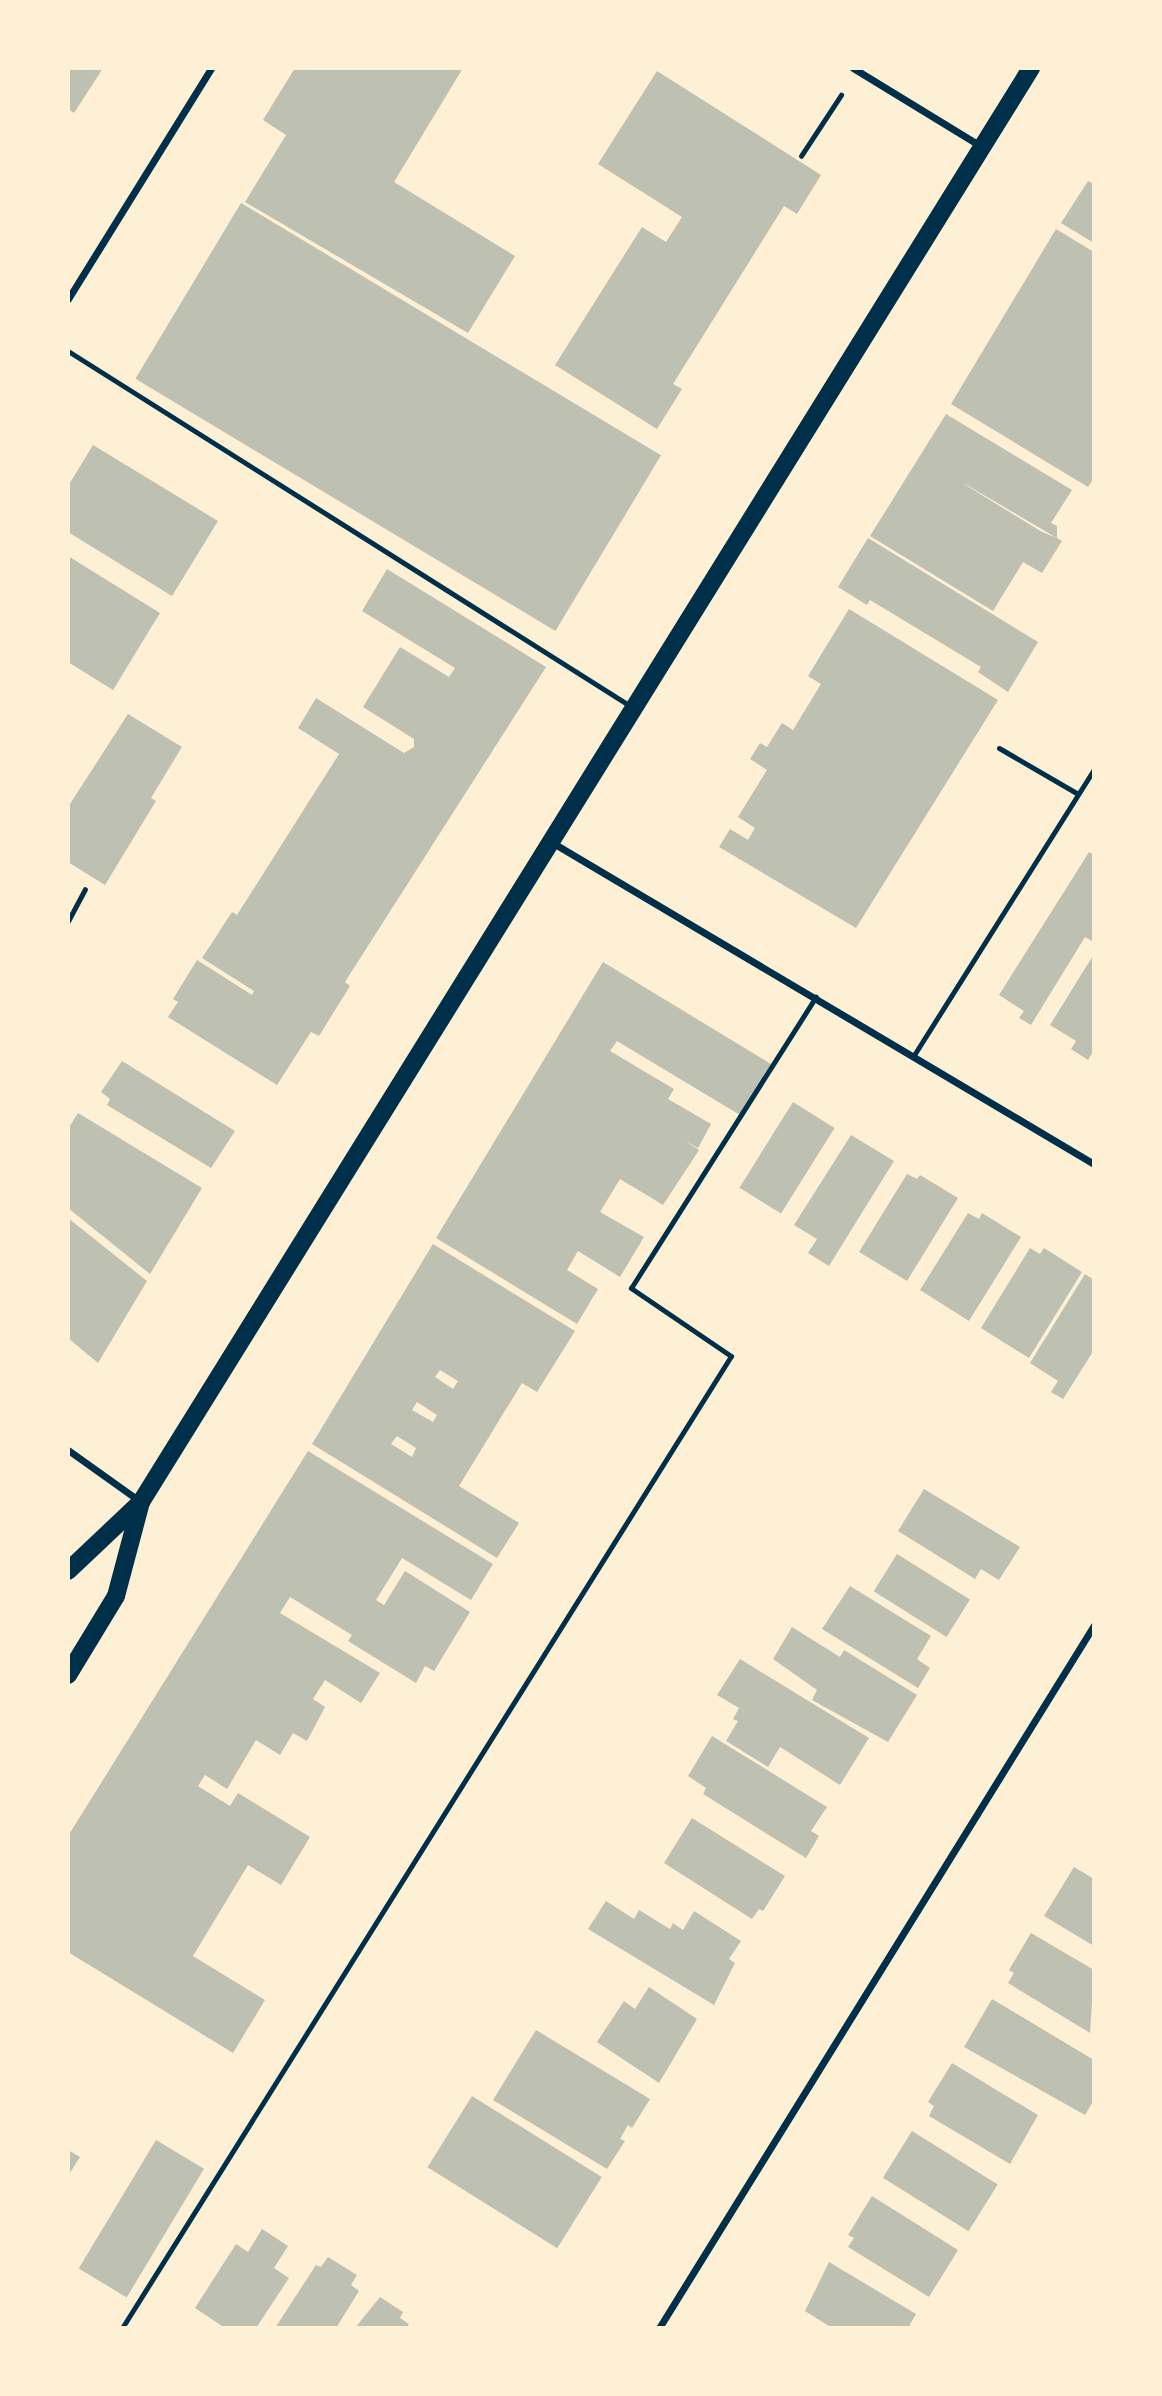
<!DOCTYPE html>
<html>
<head>
<meta charset="utf-8">
<style>
  body { margin:0 }
  #map { position:relative; width:1162px; height:2396px; overflow:hidden; background:#fdf0d5; font-family:Arial,sans-serif }
  div>[style] { position:absolute }
  .building>* { inset:0; background:#bec0b2; transform-origin:0 0 }
  .path>* { height:4.5px; margin:-2.25px; padding:0 2.25px; transform-origin:2.25px; border-radius:2.25px; background:#003049 }
  .service>* { height:5px; margin:-2.5px; padding:0 2.5px; transform-origin:2.5px; border-radius:2.5px; background:#003049 }
  .minor>* { height:7px; margin:-3.5px; padding:0 3.5px; transform-origin:3.5px; border-radius:3.5px; background:#003049 }
  .primary>* { height:18px; margin:-9px; padding:0 9px; transform-origin:9px; border-radius:9px; background:#003049 }
  span { translate:-50% -50%; white-space:nowrap; text-align:center; line-height:1.15; -webkit-text-stroke:6px #fdf0d5; paint-order:stroke }
  .frame { position:absolute; inset:0; border:70px solid #fdf0d5; pointer-events:none }
</style>
</head>
<body>
<div id="map">
  <div class="building">
    <div style="clip-path:polygon(68px 68px,103px 68px,74px 113px,68px 109px)"></div>
    <div style="clip-path:polygon(295px 68px,463px 68px,394px 182px,515px 256px,468px 333px,245px 202px,286px 135px,263px 120px)"></div>
    <div style="clip-path:polygon(657px 71px,821px 175px,797px 214px,784px 206px,673px 384px,682px 389px,657px 429px,555px 365px,642px 227px,666px 242px,682px 217px,598px 164px)"></div>
    <div style="clip-path:polygon(1088px 181px,1094px 184px,1094px 243px,1061px 223px)"></div>
    <div style="left:241px;top:203px;width:490px;height:205px;rotate:31deg"></div>
    <div style="clip-path:polygon(1056px 229px,1094px 252px,1094px 478px,1088px 487px,951px 404px)"></div>
    <div style="clip-path:polygon(evenodd,946px 414px,1072px 490px,1051px 523px,1057px 526px,1057px 538px,1062px 541px,1042px 573px,1023px 562px,993px 611px,870px 536px,946px 414px,964px 484px,965px 484px,1057px 538px,1042px 532px,964px 484px)"></div>
    <div style="clip-path:polygon(93px 445px,218px 521px,172px 596px,68px 532px,68px 486px)"></div>
    <div style="clip-path:polygon(868px 538px,1038px 642px,1008px 692px,978px 672px,981px 667px,870px 600px,867px 605px,838px 587px)"></div>
    <div style="clip-path:polygon(68px 556px,160px 613px,113px 690px,68px 662px)"></div>
    <div style="clip-path:polygon(387px 569px,546px 667px,345px 982px,350px 986px,319px 1036px,311px 1032px,277px 1085px,168px 1017px,178px 1002px,173px 999px,197px 960px,252px 995px,254px 991px,202px 958px,232px 912px,237px 915px,339px 754px,298px 728px,316px 698px,404px 753px,414px 747px,414px 739px,363px 707px,400px 647px,449px 677px,455px 668px,362px 611px)"></div>
    <div style="clip-path:polygon(849px 609px,998px 700px,856px 928px,719px 847px,730px 829px,748px 840px,755px 828px,738px 817px,767px 770px,750px 759px,760px 743px,767px 747px,782px 723px,793px 730px,821px 684px,808px 676px)"></div>
    <div style="clip-path:polygon(128px 714px,182px 747px,151px 798px,156px 801px,105px 885px,68px 862px,68px 807px)"></div>
    <div style="clip-path:polygon(1089px 852px,1094px 855px,1094px 942px,1085px 937px,1031px 1025px,1019px 1018px,1024px 1011px,999px 995px)"></div>
    <div style="clip-path:polygon(1094px 954px,1094px 1050px,1088px 1060px,1071px 1049px,1076px 1041px,1050px 1025px)"></div>
    <div style="clip-path:polygon(603px 962px,771px 1064px,740px 1115px,617px 1041px,610px 1051px,674px 1089px,668px 1099px,711px 1124px,698px 1148px,685px 1141px,699px 1150px,663px 1205px,620px 1179px,600px 1212px,644px 1237px,620px 1277px,578px 1251px,567px 1270px,598px 1289px,577px 1324px,436px 1238px)"></div>
    <div style="clip-path:polygon(122px 1061px,235px 1131px,211px 1168px,107px 1105px,110px 1099px,101px 1092px)"></div>
    <div style="left:793px;top:1102px;width:49px;height:101px;rotate:32deg"></div>
    <div style="clip-path:polygon(78px 1113px,202px 1188px,150px 1274px,68px 1208px,68px 1129px)"></div>
    <div style="clip-path:polygon(851px 1135px,894px 1161px,829px 1266px,808px 1253px,817px 1239px,794px 1225px)"></div>
    <div style="clip-path:polygon(907px 1174px,917px 1179px,920px 1175px,958px 1198px,907px 1281px,859px 1252px)"></div>
    <div style="clip-path:polygon(968px 1213px,979px 1219px,982px 1213px,1021px 1237px,969px 1321px,920px 1290px)"></div>
    <div style="clip-path:polygon(68px 1218px,147px 1281px,98px 1363px,68px 1338px)"></div>
    <div style="clip-path:polygon(evenodd,433px 1244px,575px 1331px,537px 1392px,522px 1383px,459px 1486px,519px 1523px,497px 1558px,312px 1444px,433px 1244px,440px 1370px,458px 1381px,453px 1389px,435px 1377px,440px 1370px,433px 1244px,417px 1402px,437px 1415px,433px 1422px,412px 1410px,417px 1402px,433px 1244px,397px 1436px,416px 1448px,412px 1457px,391px 1444px,397px 1436px)"></div>
    <div style="clip-path:polygon(1030px 1248px,1040px 1254px,1044px 1248px,1082px 1272px,1029px 1358px,981px 1328px)"></div>
    <div style="clip-path:polygon(1085px 1274px,1094px 1280px,1094px 1350px,1063px 1399px,1051px 1392px,1058px 1381px,1030px 1363px)"></div>
    <div style="clip-path:polygon(308px 1451px,493px 1564px,471px 1600px,402px 1558px,376px 1600px,384px 1605px,405px 1571px,470px 1612px,434px 1671px,425px 1666px,416px 1683px,348px 1641px,352px 1635px,290px 1597px,280px 1613px,380px 1673px,361px 1703px,325px 1680px,313px 1699px,325px 1707px,307px 1741px,293px 1733px,280px 1755px,256px 1740px,227px 1789px,205px 1775px,198px 1786px,230px 1806px,238px 1793px,310px 1837px,281px 1885px,248px 1865px,193px 1956px,265px 2000px,233px 2053px,68px 1952px,68px 1836px)"></div>
    <div style="clip-path:polygon(924px 1489px,1020px 1547px,999px 1580px,981px 1569px,975px 1579px,898px 1531px)"></div>
    <div style="left:897px;top:1554px;width:86px;height:44px;rotate:32deg"></div>
    <div style="clip-path:polygon(850px 1586px,931px 1636px,917px 1659px,930px 1668px,918px 1688px,822px 1629px)"></div>
    <div style="clip-path:polygon(792px 1627px,840px 1657px,844px 1650px,917px 1695px,888px 1742px,812px 1700px,817px 1690px,773px 1659px)"></div>
    <div style="clip-path:polygon(740px 1659px,869px 1738px,840px 1785px,780px 1747px,768px 1767px,726px 1741px,738px 1721px,733px 1719px,739px 1708px,717px 1695px)"></div>
    <div style="clip-path:polygon(712px 1736px,827px 1807px,811px 1831px,819px 1836px,806px 1858px,703px 1794px,706px 1788px,688px 1776px)"></div>
    <div style="clip-path:polygon(692px 1818px,785px 1876px,763px 1911px,759px 1909px,752px 1919px,664px 1863px)"></div>
    <div style="clip-path:polygon(1074px 1867px,1094px 1879px,1094px 1946px,1044px 1916px)"></div>
    <div style="clip-path:polygon(606px 1901px,634px 1919px,639px 1910px,670px 1929px,673px 1923px,683px 1930px,694px 1911px,741px 1941px,729px 1959px,735px 1963px,714px 2005px,588px 1929px)"></div>
    <div style="clip-path:polygon(1031px 1933px,1094px 1970px,1090px 2033px,1008px 1983px,1014px 1973px,1009px 1970px)"></div>
    <div style="clip-path:polygon(649px 1987px,697px 2019px,659px 2083px,597px 2042px,624px 2001px,635px 2009px)"></div>
    <div style="clip-path:polygon(992px 1999px,1094px 2060px,1094px 2100px,1085px 2115px,964px 2047px)"></div>
    <div style="clip-path:polygon(536px 2030px,650px 2099px,632px 2128px,628px 2125px,620px 2139px,625px 2141px,607px 2169px,493px 2100px)"></div>
    <div style="clip-path:polygon(952px 2063px,1038px 2115px,1010px 2164px,929px 2116px,934px 2106px,928px 2102px)"></div>
    <div style="left:472px;top:2096px;width:153px;height:84px;rotate:32deg"></div>
    <div style="left:912px;top:2131px;width:101px;height:55px;rotate:32deg"></div>
    <div style="left:156px;top:2140px;width:56px;height:150px;rotate:31deg"></div>
    <div style="clip-path:polygon(68px 2150px,80px 2157px,68px 2176px)"></div>
    <div style="clip-path:polygon(872px 2196px,958px 2250px,929px 2297px,848px 2247px,854px 2238px,848px 2235px)"></div>
    <div style="clip-path:polygon(262px 2229px,288px 2246px,274px 2268px,289px 2278px,256px 2328px,225px 2328px,195px 2308px,236px 2244px,248px 2252px)"></div>
    <div style="clip-path:polygon(328px 2257px,357px 2275px,351px 2285px,359px 2291px,336px 2328px,275px 2328px,316px 2265px,321px 2267px)"></div>
    <div style="clip-path:polygon(829px 2262px,916px 2314px,908px 2328px,832px 2328px,805px 2311px)"></div>
    <div style="clip-path:polygon(380px 2297px,403px 2312px,400px 2318px,409px 2324px,407px 2328px,355px 2328px)"></div>
  </div>
  <div class="path">
    <div style="left:801px;top:156px;width:73px;rotate:-56.7deg"></div>
  </div>
  <div class="service">
    <div style="left:68px;top:351px;width:667px;rotate:32.26deg"></div>
    <div style="left:999px;top:748px;width:91px;rotate:30.2deg"></div>
    <div style="left:68px;top:921px;width:36px;rotate:-62deg"></div>
    <div style="left:914px;top:1055px;width:338px;rotate:-57.8deg"></div>
    <div style="left:122px;top:2328px;width:1147px;rotate:-57.93deg"></div>
    <div style="left:731px;top:1356px;width:121px;rotate:-145.8deg"></div>
    <div style="left:631px;top:1288px;width:345px;rotate:-57.6deg"></div>
  </div>
  <div class="minor">
    <div style="left:853px;top:68px;width:150px;rotate:31.4deg"></div>
    <div style="left:68px;top:299px;width:272px;rotate:-58.2deg"></div>
    <div style="left:553px;top:843px;width:629px;rotate:30.68deg"></div>
    <div style="left:68px;top:1450px;width:90px;rotate:35.5deg"></div>
    <div style="left:659px;top:2328px;width:827px;rotate:-58.25deg"></div>
  </div>
  <div class="primary">
    <div style="left:68px;top:1571px;width:100px;rotate:-43.4deg"></div>
    <div style="left:141px;top:1502px;width:1688px;rotate:-58.17deg"></div>
    <div style="left:68px;top:1675px;width:92px;rotate:-58.7deg"></div>
    <div style="left:116px;top:1596px;width:97px;rotate:-75.1deg"></div>
  </div>
  <div class="frame"></div>
</div>
</body>
</html>
